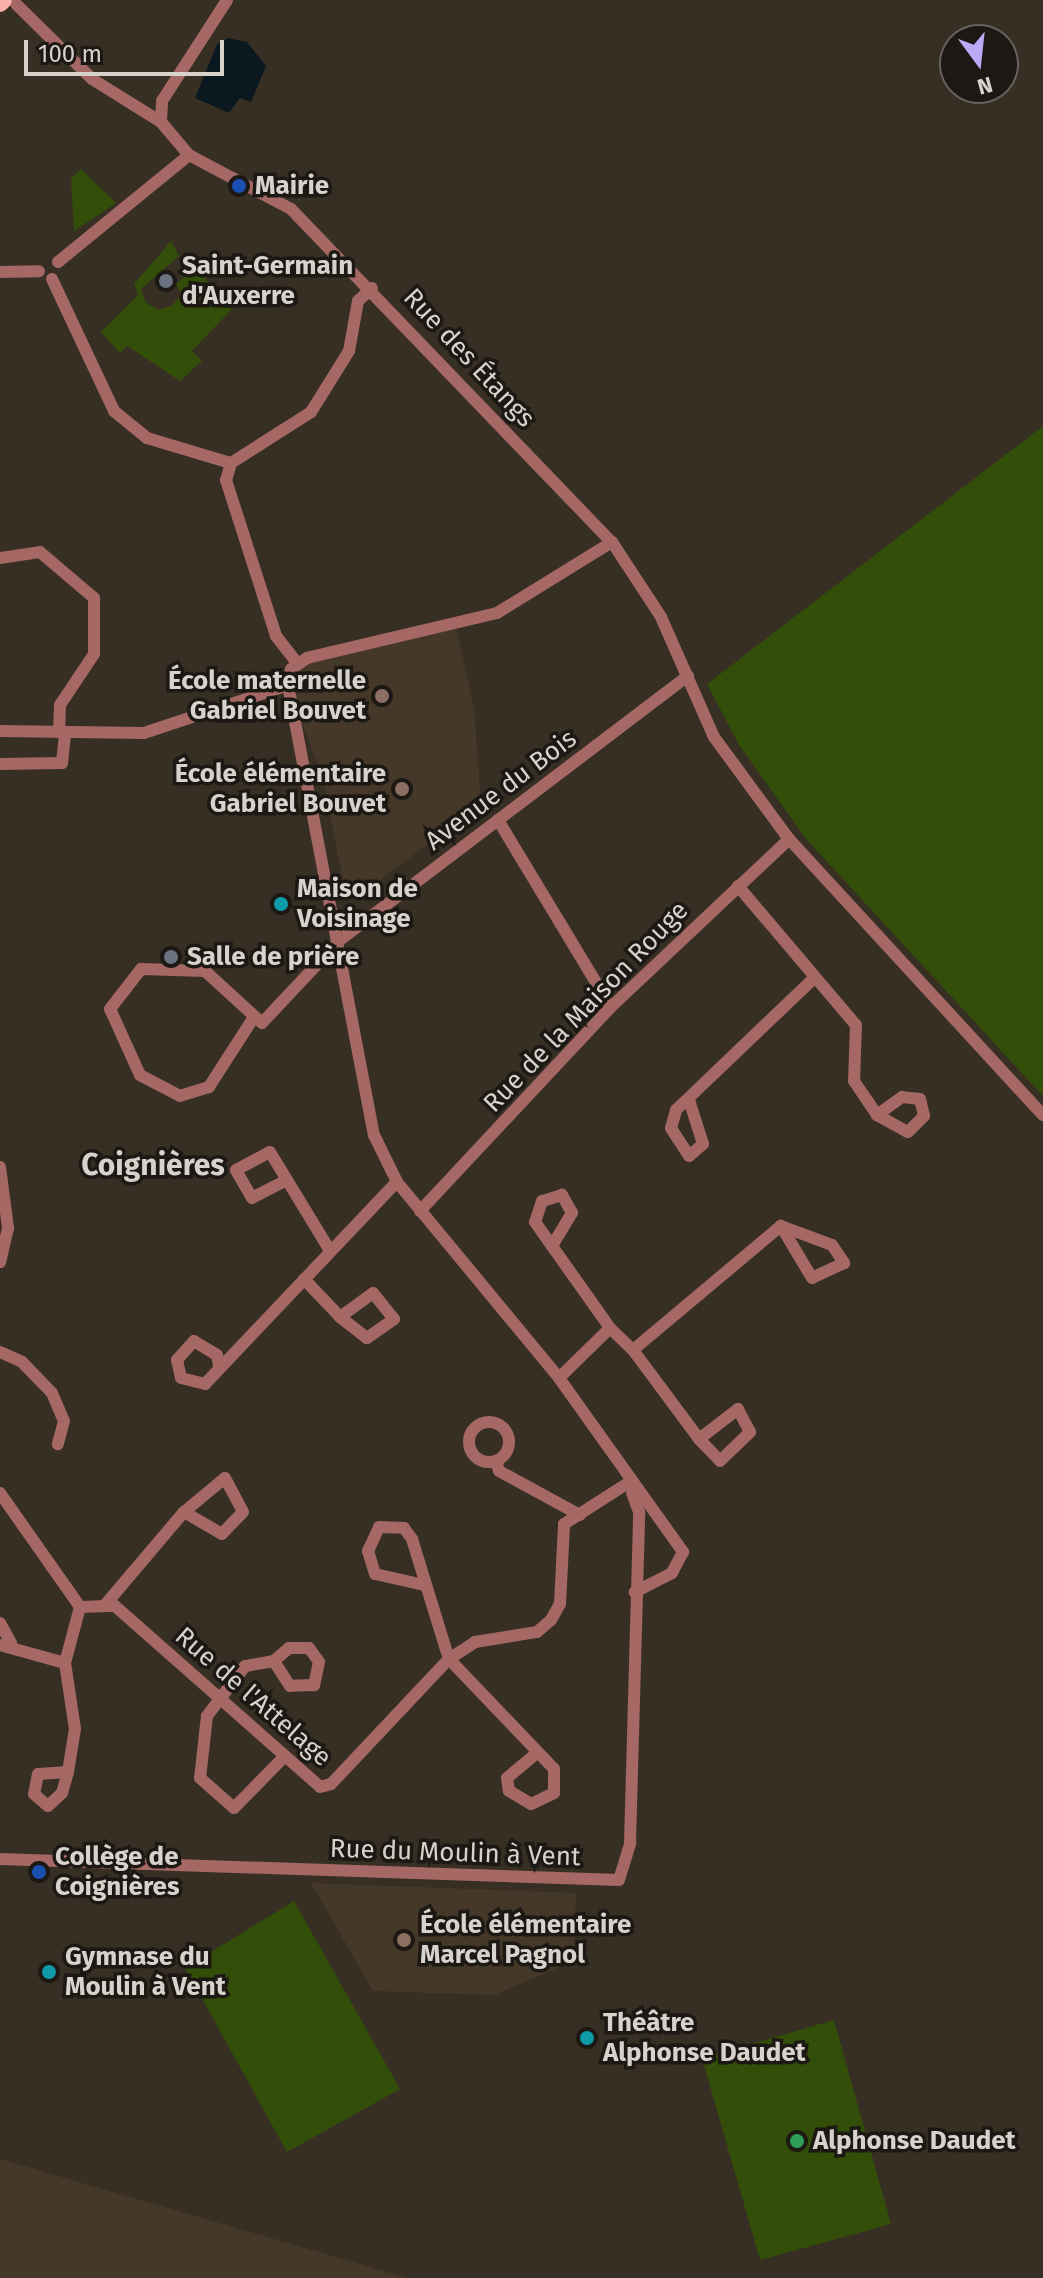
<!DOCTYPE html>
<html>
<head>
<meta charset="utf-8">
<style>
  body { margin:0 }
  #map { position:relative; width:1043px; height:2278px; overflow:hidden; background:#372f24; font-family:"Fira Sans",sans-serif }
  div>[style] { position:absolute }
  .built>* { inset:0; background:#453828 }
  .green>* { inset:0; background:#334e09 }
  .water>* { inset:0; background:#0b181f }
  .street>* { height:12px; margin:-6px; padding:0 6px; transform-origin:6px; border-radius:6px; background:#a56864 }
  .street>.ring { margin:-6px; padding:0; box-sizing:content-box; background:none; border:12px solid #a56864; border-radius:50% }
  .primary>* { height:18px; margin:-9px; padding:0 9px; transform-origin:9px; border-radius:9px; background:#fbb0a9 }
  .dots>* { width:22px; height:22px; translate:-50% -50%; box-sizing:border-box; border:4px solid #1c1813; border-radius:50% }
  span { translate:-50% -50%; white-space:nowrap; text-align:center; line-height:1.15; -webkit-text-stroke:7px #1c1813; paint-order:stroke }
  .poi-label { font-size:26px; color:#d7d2cb; font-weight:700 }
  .left { translate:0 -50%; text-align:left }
  .right { translate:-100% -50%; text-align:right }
  .street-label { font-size:26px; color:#d7d2cb }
  .quarter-label { font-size:30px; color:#d7d2cb; font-weight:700 }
  .north { position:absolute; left:939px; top:24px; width:80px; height:80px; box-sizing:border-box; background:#1c1813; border:2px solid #67625d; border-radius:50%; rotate:165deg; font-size:22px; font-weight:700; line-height:32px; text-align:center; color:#d7d2cb }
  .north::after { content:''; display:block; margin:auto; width:28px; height:36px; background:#bda9f5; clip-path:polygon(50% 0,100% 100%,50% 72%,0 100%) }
  .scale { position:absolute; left:24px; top:40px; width:200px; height:36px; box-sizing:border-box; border:4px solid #d7d2cb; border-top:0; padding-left:10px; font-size:24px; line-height:28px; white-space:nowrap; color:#d7d2cb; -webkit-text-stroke:6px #1c1813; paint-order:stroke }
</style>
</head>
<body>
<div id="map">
  <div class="built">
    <div style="clip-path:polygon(455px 623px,474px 708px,481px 804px,367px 890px,343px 880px,322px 775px,288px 685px,297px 663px)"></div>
    <div style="clip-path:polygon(311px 1883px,576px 1893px,574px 1961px,494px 1995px,373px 1991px)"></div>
    <div style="clip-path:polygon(0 2159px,408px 2278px,0 2278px)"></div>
  </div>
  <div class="green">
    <div style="clip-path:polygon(81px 169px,116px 203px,74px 231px,71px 179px)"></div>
    <div style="clip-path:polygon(171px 241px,179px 256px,141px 289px,146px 303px,159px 310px,171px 306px,182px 295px,176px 284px,195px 267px,232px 309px,192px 351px,202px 361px,180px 381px,127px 346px,120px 353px,101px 332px,138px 295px,134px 284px)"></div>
    <div style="clip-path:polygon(1043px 426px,1043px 1096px,806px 839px,739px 745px,707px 684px)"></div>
    <div style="clip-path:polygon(294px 1901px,400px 2089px,287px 2152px,185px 1968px)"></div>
    <div style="clip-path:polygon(834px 2020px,891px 2224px,760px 2260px,702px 2058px)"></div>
  </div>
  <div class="water">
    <div style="clip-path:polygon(228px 38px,247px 42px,266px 66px,251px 102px,240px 98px,229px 113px,195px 98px,217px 44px)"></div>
  </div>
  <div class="street">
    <div style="left:16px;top:4px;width:107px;rotate:44.6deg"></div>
    <div style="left:92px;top:79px;width:81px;rotate:31.9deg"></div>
    <div style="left:161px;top:122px;width:43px;rotate:49.7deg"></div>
    <div style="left:189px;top:155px;width:115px;rotate:27.9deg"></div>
    <div style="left:291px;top:209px;width:463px;rotate:46.1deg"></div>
    <div style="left:612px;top:542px;width:90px;rotate:56.8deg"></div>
    <div style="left:661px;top:617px;width:131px;rotate:66.2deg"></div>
    <div style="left:714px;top:737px;width:127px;rotate:53.7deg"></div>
    <div style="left:789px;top:839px;width:375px;rotate:47.4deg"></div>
    <div style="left:161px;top:122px;width:21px;rotate:-87deg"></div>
    <div style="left:162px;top:101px;width:120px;rotate:-57.2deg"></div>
    <div style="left:58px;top:262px;width:169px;rotate:-39.2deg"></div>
    <div style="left:0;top:272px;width:39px;rotate:-1deg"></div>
    <div style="left:52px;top:279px;width:146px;rotate:64.8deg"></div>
    <div style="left:114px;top:411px;width:43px;rotate:39.3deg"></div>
    <div style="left:147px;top:438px;width:88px;rotate:16.6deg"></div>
    <div style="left:231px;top:463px;width:95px;rotate:-32.5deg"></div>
    <div style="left:311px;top:412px;width:72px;rotate:-58.1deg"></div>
    <div style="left:349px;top:351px;width:51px;rotate:-79.8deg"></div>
    <div style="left:358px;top:301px;width:19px;rotate:-43deg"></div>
    <div style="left:231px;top:463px;width:18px;rotate:106deg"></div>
    <div style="left:226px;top:480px;width:164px;rotate:72.2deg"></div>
    <div style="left:276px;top:636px;width:34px;rotate:52deg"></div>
    <div style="left:612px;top:542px;width:135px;rotate:148.3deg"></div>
    <div style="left:497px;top:613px;width:195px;rotate:166.7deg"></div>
    <div style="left:307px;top:658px;width:19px;rotate:145deg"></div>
    <div style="left:291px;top:669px;width:16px;rotate:101deg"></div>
    <div style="left:288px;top:685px;width:458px;rotate:79.2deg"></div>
    <div style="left:374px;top:1135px;width:52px;rotate:63.9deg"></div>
    <div style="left:397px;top:1182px;width:254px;rotate:50.4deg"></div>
    <div style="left:559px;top:1378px;width:214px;rotate:54.5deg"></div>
    <div style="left:683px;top:1552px;width:24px;rotate:118deg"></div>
    <div style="left:672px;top:1573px;width:42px;rotate:152.8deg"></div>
    <div style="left:0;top:558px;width:40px;rotate:-8.5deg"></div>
    <div style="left:40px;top:552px;width:71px;rotate:40.4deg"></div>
    <div style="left:94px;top:598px;width:56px;rotate:90deg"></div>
    <div style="left:94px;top:654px;width:61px;rotate:123.7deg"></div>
    <div style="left:60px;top:705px;width:27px;rotate:92deg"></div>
    <div style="left:0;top:731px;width:144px;rotate:0.8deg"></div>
    <div style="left:144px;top:733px;width:152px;rotate:-18.4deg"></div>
    <div style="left:0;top:764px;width:62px;rotate:-0.9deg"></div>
    <div style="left:62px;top:763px;width:31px;rotate:-84deg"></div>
    <div style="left:498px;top:820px;width:218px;rotate:58.9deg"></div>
    <div style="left:738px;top:886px;width:182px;rotate:49.7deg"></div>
    <div style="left:856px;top:1025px;width:56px;rotate:92deg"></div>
    <div style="left:854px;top:1081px;width:41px;rotate:55.9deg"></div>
    <div style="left:877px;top:1115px;width:35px;rotate:29deg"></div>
    <div style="left:908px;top:1132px;width:23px;rotate:-45deg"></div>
    <div style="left:924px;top:1116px;width:17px;rotate:-103deg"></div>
    <div style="left:920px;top:1099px;width:18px;rotate:-174deg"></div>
    <div style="left:902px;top:1097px;width:31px;rotate:144deg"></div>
    <div style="left:252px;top:1020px;width:80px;rotate:122.7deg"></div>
    <div style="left:209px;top:1087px;width:30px;rotate:163deg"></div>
    <div style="left:180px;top:1096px;width:45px;rotate:-152.3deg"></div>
    <div style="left:140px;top:1075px;width:72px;rotate:-114.4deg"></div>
    <div style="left:110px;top:1009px;width:51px;rotate:-52.2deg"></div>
    <div style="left:141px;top:969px;width:64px;rotate:1.8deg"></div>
    <div style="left:205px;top:971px;width:77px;rotate:42.4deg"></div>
    <div style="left:262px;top:1023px;width:114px;rotate:-46.8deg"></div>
    <div style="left:340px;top:940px;width:437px;rotate:-37.2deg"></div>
    <div style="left:689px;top:1100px;width:46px;rotate:72.3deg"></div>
    <div style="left:703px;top:1144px;width:18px;rotate:139deg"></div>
    <div style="left:689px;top:1156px;width:33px;rotate:-123deg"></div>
    <div style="left:671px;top:1128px;width:19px;rotate:-74deg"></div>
    <div style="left:676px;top:1110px;width:191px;rotate:-43.7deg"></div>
    <div style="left:0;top:1167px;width:62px;rotate:82.5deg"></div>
    <div style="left:8px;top:1228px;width:35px;rotate:103deg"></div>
    <div style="left:285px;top:1181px;width:37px;rotate:153deg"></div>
    <div style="left:252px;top:1198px;width:32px;rotate:-120deg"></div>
    <div style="left:236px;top:1170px;width:38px;rotate:-28deg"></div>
    <div style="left:270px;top:1152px;width:114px;rotate:58.7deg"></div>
    <div style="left:420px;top:1211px;width:279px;rotate:-46.9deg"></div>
    <div style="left:611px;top:1007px;width:245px;rotate:-43.3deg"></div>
    <div style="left:552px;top:1246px;width:39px;rotate:-59deg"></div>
    <div style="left:572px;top:1213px;width:21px;rotate:-119deg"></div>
    <div style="left:562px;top:1195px;width:21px;rotate:163deg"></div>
    <div style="left:542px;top:1201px;width:22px;rotate:108deg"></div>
    <div style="left:535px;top:1222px;width:130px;rotate:54.7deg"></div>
    <div style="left:610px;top:1328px;width:71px;rotate:135.6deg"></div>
    <div style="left:304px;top:1279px;width:52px;rotate:46.5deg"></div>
    <div style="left:340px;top:1317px;width:34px;rotate:38deg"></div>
    <div style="left:367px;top:1338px;width:33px;rotate:-35deg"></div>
    <div style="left:394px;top:1319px;width:33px;rotate:-129deg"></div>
    <div style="left:373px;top:1293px;width:41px;rotate:144deg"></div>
    <div style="left:610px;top:1328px;width:32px;rotate:44deg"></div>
    <div style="left:633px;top:1350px;width:111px;rotate:53.4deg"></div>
    <div style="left:699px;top:1439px;width:30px;rotate:46deg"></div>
    <div style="left:720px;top:1461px;width:42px;rotate:-44deg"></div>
    <div style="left:750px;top:1432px;width:26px;rotate:-118deg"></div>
    <div style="left:738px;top:1409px;width:49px;rotate:142.4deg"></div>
    <div style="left:633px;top:1350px;width:193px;rotate:-40deg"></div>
    <div style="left:781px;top:1226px;width:54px;rotate:20.4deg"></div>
    <div style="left:832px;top:1245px;width:22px;rotate:56deg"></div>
    <div style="left:844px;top:1263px;width:35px;rotate:155deg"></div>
    <div style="left:812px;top:1278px;width:61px;rotate:-120.8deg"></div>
    <div style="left:0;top:1352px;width:24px;rotate:24deg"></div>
    <div style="left:22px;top:1362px;width:43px;rotate:45.9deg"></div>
    <div style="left:52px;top:1393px;width:30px;rotate:67deg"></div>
    <div style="left:64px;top:1421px;width:24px;rotate:105deg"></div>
    <div style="left:219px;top:1366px;width:11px;rotate:-100deg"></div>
    <div style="left:217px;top:1355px;width:27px;rotate:-149deg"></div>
    <div style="left:194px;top:1341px;width:25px;rotate:132deg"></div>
    <div style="left:177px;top:1360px;width:18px;rotate:77deg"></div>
    <div style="left:181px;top:1378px;width:25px;rotate:14deg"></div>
    <div style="left:205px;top:1384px;width:279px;rotate:-46.5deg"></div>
    <div class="ring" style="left:469px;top:1422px;width:28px;height:28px"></div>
    <div style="left:496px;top:1461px;width:10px;rotate:73deg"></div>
    <div style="left:499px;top:1471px;width:92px;rotate:28.5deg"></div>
    <div style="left:0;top:1493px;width:139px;rotate:54.9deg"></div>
    <div style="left:80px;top:1607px;width:35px;rotate:-2deg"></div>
    <div style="left:115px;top:1606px;width:273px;rotate:41.4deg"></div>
    <div style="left:320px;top:1787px;width:11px;rotate:-15deg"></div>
    <div style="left:331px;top:1784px;width:172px;rotate:-46.7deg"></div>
    <div style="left:449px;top:1659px;width:31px;rotate:-33deg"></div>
    <div style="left:475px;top:1642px;width:63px;rotate:-9.2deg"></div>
    <div style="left:537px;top:1632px;width:18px;rotate:-41deg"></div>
    <div style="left:551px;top:1620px;width:18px;rotate:-61deg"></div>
    <div style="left:560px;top:1604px;width:80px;rotate:-87.1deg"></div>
    <div style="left:564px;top:1524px;width:76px;rotate:-32.6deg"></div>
    <div style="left:424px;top:1585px;width:50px;rotate:-167.3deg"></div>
    <div style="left:375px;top:1574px;width:24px;rotate:-107deg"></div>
    <div style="left:368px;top:1551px;width:26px;rotate:-65deg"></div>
    <div style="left:379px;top:1527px;width:25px;rotate:2deg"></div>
    <div style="left:404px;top:1528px;width:14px;rotate:54deg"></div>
    <div style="left:412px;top:1539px;width:126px;rotate:72.9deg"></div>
    <div style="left:449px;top:1659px;width:152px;rotate:46.3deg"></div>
    <div style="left:554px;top:1769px;width:24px;rotate:90deg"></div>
    <div style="left:554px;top:1793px;width:25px;rotate:154deg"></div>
    <div style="left:531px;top:1804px;width:26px;rotate:-149deg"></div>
    <div style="left:509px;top:1791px;width:13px;rotate:-99deg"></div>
    <div style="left:507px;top:1778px;width:38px;rotate:-40deg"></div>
    <div style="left:105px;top:1605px;width:122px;rotate:-49.7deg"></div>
    <div style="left:184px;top:1512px;width:53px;rotate:-39.7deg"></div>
    <div style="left:225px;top:1478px;width:38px;rotate:62deg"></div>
    <div style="left:243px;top:1512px;width:30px;rotate:134deg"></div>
    <div style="left:222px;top:1534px;width:44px;rotate:-149.9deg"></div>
    <div style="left:0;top:1623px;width:23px;rotate:61deg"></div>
    <div style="left:0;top:1645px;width:67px;rotate:15.5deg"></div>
    <div style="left:274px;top:1661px;width:20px;rotate:-41deg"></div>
    <div style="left:289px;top:1648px;width:20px"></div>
    <div style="left:309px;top:1648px;width:17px;rotate:54deg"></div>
    <div style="left:319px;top:1662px;width:24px;rotate:102deg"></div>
    <div style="left:314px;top:1685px;width:24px;rotate:178deg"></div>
    <div style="left:290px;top:1686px;width:30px;rotate:-123deg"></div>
    <div style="left:274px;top:1661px;width:29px;rotate:170deg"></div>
    <div style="left:245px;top:1666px;width:63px;rotate:127.2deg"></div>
    <div style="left:207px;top:1716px;width:62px;rotate:96.4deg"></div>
    <div style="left:200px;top:1778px;width:45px;rotate:41.4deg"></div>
    <div style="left:234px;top:1808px;width:69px;rotate:-45.6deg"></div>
    <div style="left:68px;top:1772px;width:30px;rotate:176deg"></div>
    <div style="left:38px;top:1774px;width:20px;rotate:101deg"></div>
    <div style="left:34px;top:1794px;width:18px;rotate:41deg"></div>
    <div style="left:48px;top:1806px;width:19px;rotate:-43deg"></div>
    <div style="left:62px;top:1793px;width:22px;rotate:-74deg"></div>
    <div style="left:68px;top:1772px;width:44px;rotate:-80.8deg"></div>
    <div style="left:75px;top:1729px;width:67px;rotate:-98.6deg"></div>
    <div style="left:65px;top:1663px;width:58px;rotate:-75deg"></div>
    <div style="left:0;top:1859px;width:619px;rotate:1.94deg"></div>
    <div style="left:619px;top:1880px;width:39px;rotate:-73deg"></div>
    <div style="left:630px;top:1843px;width:331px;rotate:-88.4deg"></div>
    <div style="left:639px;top:1512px;width:20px;rotate:-110deg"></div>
  </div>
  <div class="primary">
    <div style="left:0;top:3px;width:4px;rotate:-45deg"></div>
  </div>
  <div class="dots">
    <div style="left:239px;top:186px;background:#1a4fb4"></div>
    <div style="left:166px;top:281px;background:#6b7280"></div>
    <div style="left:382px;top:696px;background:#8d6e63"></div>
    <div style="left:402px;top:789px;background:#8d6e63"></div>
    <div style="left:281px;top:904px;background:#0f9aa8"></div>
    <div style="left:171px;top:957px;background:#6b7280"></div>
    <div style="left:39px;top:1872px;background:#1a4fb4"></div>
    <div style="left:404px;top:1940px;background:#8d6e63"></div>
    <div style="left:49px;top:1972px;background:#0f9aa8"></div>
    <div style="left:587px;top:2038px;background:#0f9aa8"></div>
    <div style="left:797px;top:2141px;background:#2e9e5b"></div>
  </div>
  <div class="poi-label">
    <span class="left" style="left:255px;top:186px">Mairie</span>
    <span class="left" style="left:182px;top:281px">Saint-Germain<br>d'Auxerre</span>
    <span class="right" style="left:366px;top:696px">École maternelle<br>Gabriel Bouvet</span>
    <span class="right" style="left:386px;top:789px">École élémentaire<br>Gabriel Bouvet</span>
    <span class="left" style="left:297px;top:904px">Maison de<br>Voisinage</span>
    <span class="left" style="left:187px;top:957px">Salle de prière</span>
    <span class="left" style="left:55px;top:1872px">Collège de<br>Coignières</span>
    <span class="left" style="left:420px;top:1940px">École élémentaire<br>Marcel Pagnol</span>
    <span class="left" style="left:65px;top:1972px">Gymnase du<br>Moulin à Vent</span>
    <span class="left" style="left:603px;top:2038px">Théâtre<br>Alphonse Daudet</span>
    <span class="left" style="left:813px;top:2141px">Alphonse Daudet</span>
  </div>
  <div class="street-label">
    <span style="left:469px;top:358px;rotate:47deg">Rue des Étangs</span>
    <span style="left:501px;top:790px;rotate:-37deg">Avenue du Bois</span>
    <span style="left:586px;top:1007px;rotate:-46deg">Rue de la Maison Rouge</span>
    <span style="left:253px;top:1697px;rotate:41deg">Rue de l'Attelage</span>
    <span style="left:455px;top:1853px;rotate:2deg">Rue du Moulin à Vent</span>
  </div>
  <div class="quarter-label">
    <span style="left:153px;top:1165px">Coignières</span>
  </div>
  <div class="north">N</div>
  <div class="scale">100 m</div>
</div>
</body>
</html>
